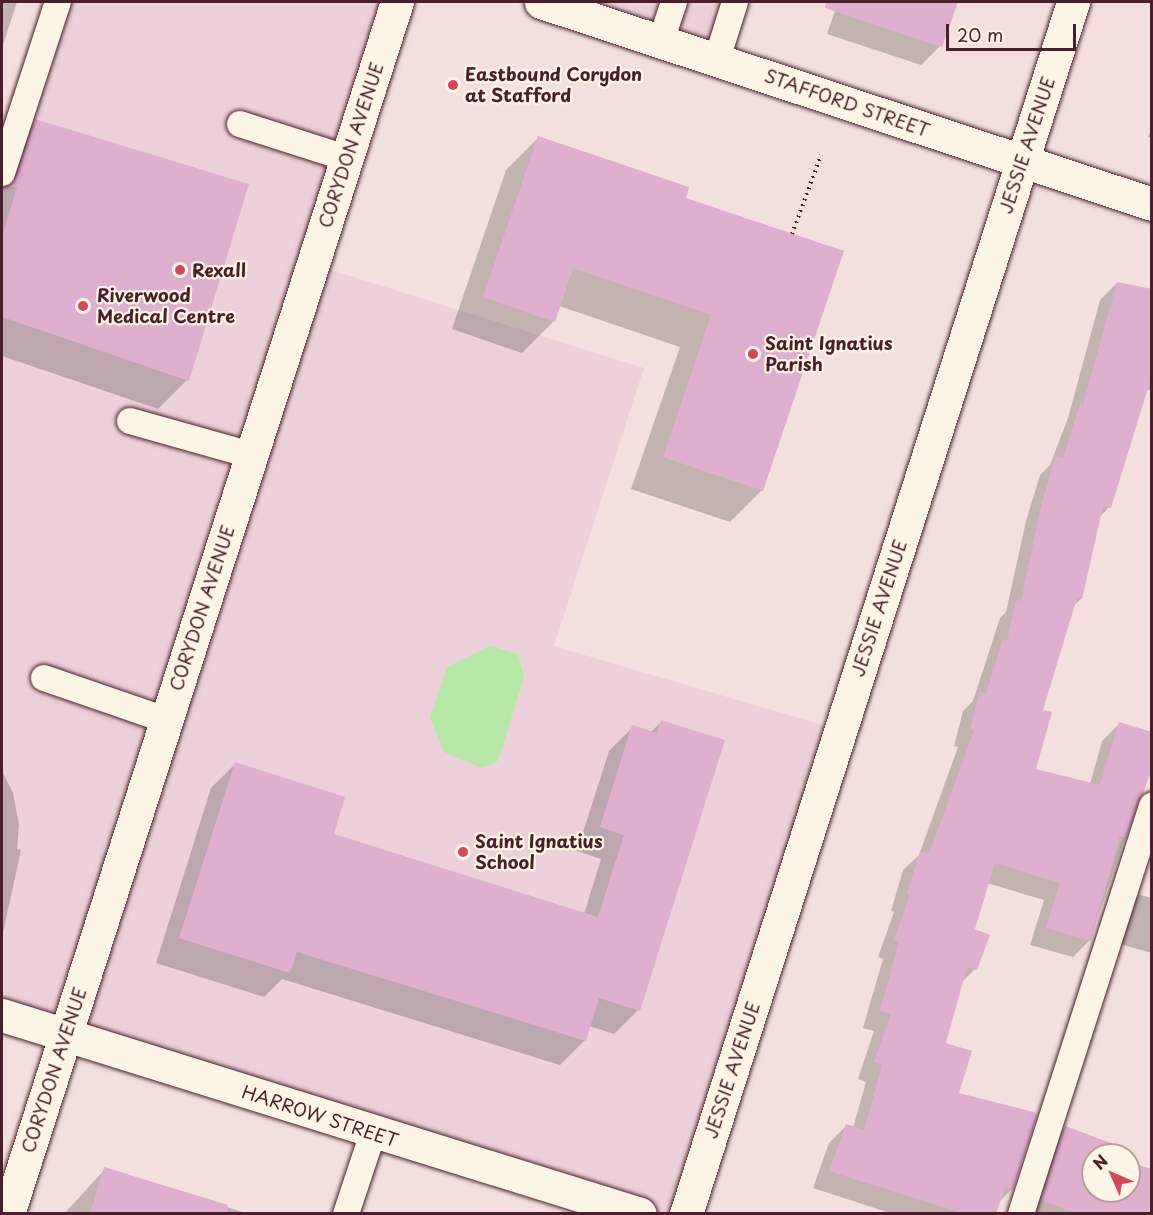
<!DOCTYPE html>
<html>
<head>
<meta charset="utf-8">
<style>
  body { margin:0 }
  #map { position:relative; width:1153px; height:1215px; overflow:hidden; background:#f3e0de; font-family:"Playpen Sans",sans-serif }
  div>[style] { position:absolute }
  .built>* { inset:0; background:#edd1da }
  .green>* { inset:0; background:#b7e8a7 }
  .shadow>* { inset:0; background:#0003 }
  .building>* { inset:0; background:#dfafcf }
  .path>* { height:4px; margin-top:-2px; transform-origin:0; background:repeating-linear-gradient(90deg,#4a1f2b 0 1.5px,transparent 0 6px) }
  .roads { filter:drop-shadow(0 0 2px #4a1f2b) drop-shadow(0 0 2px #4a1f2b) }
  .lane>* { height:26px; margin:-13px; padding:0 13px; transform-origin:13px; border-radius:13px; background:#fcf5e5 }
  .street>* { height:33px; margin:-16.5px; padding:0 16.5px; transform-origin:16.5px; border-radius:16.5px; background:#fcf5e5 }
  .secondary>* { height:33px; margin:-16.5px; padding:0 16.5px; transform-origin:16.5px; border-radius:16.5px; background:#fcf5e5 }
  .dots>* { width:16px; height:16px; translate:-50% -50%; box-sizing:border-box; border:3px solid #fcf5e5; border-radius:50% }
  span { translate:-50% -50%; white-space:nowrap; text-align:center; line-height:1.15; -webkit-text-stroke:4.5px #fcf5e5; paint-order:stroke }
  .poi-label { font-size:18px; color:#4a1f2b; font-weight:700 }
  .left { translate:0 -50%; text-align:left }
  .street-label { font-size:18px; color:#4a1f2b }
  .frame { position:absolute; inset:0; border:3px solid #4a1f2b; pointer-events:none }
  .north { position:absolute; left:1081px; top:1143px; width:60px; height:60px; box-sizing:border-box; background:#fcf5e5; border:2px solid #b59f9b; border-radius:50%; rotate:315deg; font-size:16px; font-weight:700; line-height:24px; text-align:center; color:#4a1f2b }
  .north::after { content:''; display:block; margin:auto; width:21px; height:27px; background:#d1495b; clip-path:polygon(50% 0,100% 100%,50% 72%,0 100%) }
  .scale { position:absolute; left:946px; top:24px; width:130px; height:27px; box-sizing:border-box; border:3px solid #4a1f2b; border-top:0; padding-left:8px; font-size:18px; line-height:21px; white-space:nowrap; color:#4a1f2b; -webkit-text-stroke:4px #fcf5e5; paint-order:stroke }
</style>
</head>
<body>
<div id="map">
  <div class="built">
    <div style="clip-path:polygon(58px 2px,397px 2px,312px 264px,644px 368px,554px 646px,840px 730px,685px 1213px,640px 1213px,2px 1015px,2px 173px)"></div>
    <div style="clip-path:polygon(541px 2px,735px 2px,717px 59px)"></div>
  </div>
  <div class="green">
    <div style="clip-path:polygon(490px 646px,518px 654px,524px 677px,498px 761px,482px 768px,444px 752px,430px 718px,447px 667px)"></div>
  </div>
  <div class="shadow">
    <div style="clip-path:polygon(2px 2px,17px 2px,2px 48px)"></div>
    <div style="clip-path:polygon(838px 2px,956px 2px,940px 46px,921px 65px,827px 34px)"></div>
    <div style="clip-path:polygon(36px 121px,187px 380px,158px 409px,2px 356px,2px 165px,7px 150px)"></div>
    <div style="clip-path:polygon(1152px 127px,1152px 138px,1148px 137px)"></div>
    <div style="clip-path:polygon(538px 138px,684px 199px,762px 490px,730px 522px,631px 489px,680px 347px,559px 306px,554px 321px,522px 353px,452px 329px,506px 170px)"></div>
    <div style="clip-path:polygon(1117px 283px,1152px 291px,1152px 391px,1146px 389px,1109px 507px,1099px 518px,1081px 599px,1073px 606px,1041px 711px,1034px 771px,1090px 784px,1102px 741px,1119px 724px,1152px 760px,1090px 940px,1073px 957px,1030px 945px,1044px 900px,987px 883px,974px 930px,975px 969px,960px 984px,944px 1044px,957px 1094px,1012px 1189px,999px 1202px,995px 1214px,893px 1214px,813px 1188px,829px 1143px,846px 1126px,853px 1128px,866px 1082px,858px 1079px,874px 1031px,863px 1028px,883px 959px,878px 957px,894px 912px,891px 911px,903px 870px,919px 855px,958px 747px,954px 746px,963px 711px,973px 701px,1000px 618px,1006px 612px,1026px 521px,1040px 475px,1050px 465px,1068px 418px,1100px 300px)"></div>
    <div style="clip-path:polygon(661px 722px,638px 1010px,614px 1034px,589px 1026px,584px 1041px,560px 1065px,282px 979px,264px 997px,156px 963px,211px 788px,235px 764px,332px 835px,584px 914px,601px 859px,577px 851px,609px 751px,633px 727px,650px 733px)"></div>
    <div style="clip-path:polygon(2px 771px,13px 793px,19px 825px,17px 849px,21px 850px,2px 937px)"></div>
    <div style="clip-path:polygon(1140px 895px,1152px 898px,1152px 953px,1112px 942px,1122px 913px)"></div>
    <div style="clip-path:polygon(1065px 1128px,1126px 1155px,1093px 1155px,1093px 1191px,1129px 1191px,1129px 1163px,1152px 1214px,1025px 1214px,1046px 1147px)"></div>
    <div style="clip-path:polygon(105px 1169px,249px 1214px,64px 1214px)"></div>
  </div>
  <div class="building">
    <div style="clip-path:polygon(826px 2px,958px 2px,942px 47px,825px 8px)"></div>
    <div style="clip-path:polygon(35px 119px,249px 184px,189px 381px,2px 317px,2px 237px,17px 187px,8px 186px,16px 178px)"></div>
    <div style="clip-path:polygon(538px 136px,689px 187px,686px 198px,844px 251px,763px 491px,663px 457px,711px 315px,573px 268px,555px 322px,483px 297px)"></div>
    <div style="clip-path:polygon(1117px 282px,1152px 289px,1152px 375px,1111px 508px,1103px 506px,1082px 599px,1077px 598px,1043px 710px,1052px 712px,1036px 769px,1100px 785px,1119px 722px,1152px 732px,1152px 769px,1126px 838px,1120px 836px,1091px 941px,1046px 928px,1060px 883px,995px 863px,975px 929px,990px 935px,977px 970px,967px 967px,946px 1043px,972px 1051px,959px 1093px,1034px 1112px,1037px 1116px,1013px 1190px,1005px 1187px,996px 1214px,965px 1214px,829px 1171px,846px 1124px,864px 1130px,882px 1065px,874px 1062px,891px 1014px,880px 1011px,899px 942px,894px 940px,910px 895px,907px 894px,920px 851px,929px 854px,974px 730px,970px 729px,980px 692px,986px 694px,1003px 639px,1007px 641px,1016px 600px,1021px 601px,1042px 502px,1056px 456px,1063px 458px,1080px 404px,1083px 405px)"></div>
    <div style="clip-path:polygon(661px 720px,725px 740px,640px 1011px,599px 998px,586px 1041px,297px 952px,290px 973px,179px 938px,235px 762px,345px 797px,334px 834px,598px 917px,624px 835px,600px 827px,632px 725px,657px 733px)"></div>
    <div style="clip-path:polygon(1065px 1126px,1130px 1150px,1128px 1155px,1093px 1155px,1093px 1191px,1129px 1191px,1129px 1162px,1152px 1169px,1152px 1214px,1077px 1214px,1041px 1200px)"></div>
    <div style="clip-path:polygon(104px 1167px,228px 1205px,227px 1214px,90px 1214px)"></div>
  </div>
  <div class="path">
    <div style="left:792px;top:234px;width:84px;rotate:-69.8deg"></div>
  </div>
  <div class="roads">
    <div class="lane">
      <div style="left:661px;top:41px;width:41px;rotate:-71.6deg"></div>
      <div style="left:717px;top:59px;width:60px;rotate:-72.5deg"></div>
      <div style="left:240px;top:124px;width:111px;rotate:17.8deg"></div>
      <div style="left:2px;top:173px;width:180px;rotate:-71.9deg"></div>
      <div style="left:130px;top:421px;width:126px;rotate:15.7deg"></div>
      <div style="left:44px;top:678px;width:129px;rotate:19deg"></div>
      <div style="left:346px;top:1214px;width:85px;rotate:-71.6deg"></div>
      <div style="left:1021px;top:1214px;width:429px;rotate:-72.2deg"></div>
    </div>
    <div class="street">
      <div style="left:686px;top:1214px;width:1272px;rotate:-72.29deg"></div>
    </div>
    <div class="secondary">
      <div style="left:541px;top:2px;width:644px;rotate:18.29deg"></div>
      <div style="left:2px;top:1015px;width:668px;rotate:17.32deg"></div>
      <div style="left:8px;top:1214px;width:1273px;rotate:-72.21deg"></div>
    </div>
  </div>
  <div class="dots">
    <div style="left:453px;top:85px;background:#d1495b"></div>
    <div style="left:180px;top:270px;background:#d1495b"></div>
    <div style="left:83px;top:306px;background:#d1495b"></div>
    <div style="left:753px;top:354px;background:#d1495b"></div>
    <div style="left:463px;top:852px;background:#d1495b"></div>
  </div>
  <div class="poi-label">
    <span class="left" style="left:465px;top:85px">Eastbound Corydon<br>at Stafford</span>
    <span class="left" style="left:192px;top:270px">Rexall</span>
    <span class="left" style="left:97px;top:306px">Riverwood<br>Medical Centre</span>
    <span class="left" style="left:765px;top:354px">Saint Ignatius<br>Parish</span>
    <span class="left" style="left:475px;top:852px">Saint Ignatius<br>School</span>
  </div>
  <div class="street-label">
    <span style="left:847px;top:103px;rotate:19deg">STAFFORD STREET</span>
    <span style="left:351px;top:145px;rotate:-72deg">CORYDON AVENUE</span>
    <span style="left:1027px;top:145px;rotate:-72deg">JESSIE AVENUE</span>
    <span style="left:202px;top:608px;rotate:-72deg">CORYDON AVENUE</span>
    <span style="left:879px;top:608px;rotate:-72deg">JESSIE AVENUE</span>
    <span style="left:54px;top:1070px;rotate:-72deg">CORYDON AVENUE</span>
    <span style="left:732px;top:1070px;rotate:-72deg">JESSIE AVENUE</span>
    <span style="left:320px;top:1116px;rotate:18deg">HARROW STREET</span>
  </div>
  <div class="frame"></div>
  <div class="north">N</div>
  <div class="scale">20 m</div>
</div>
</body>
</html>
